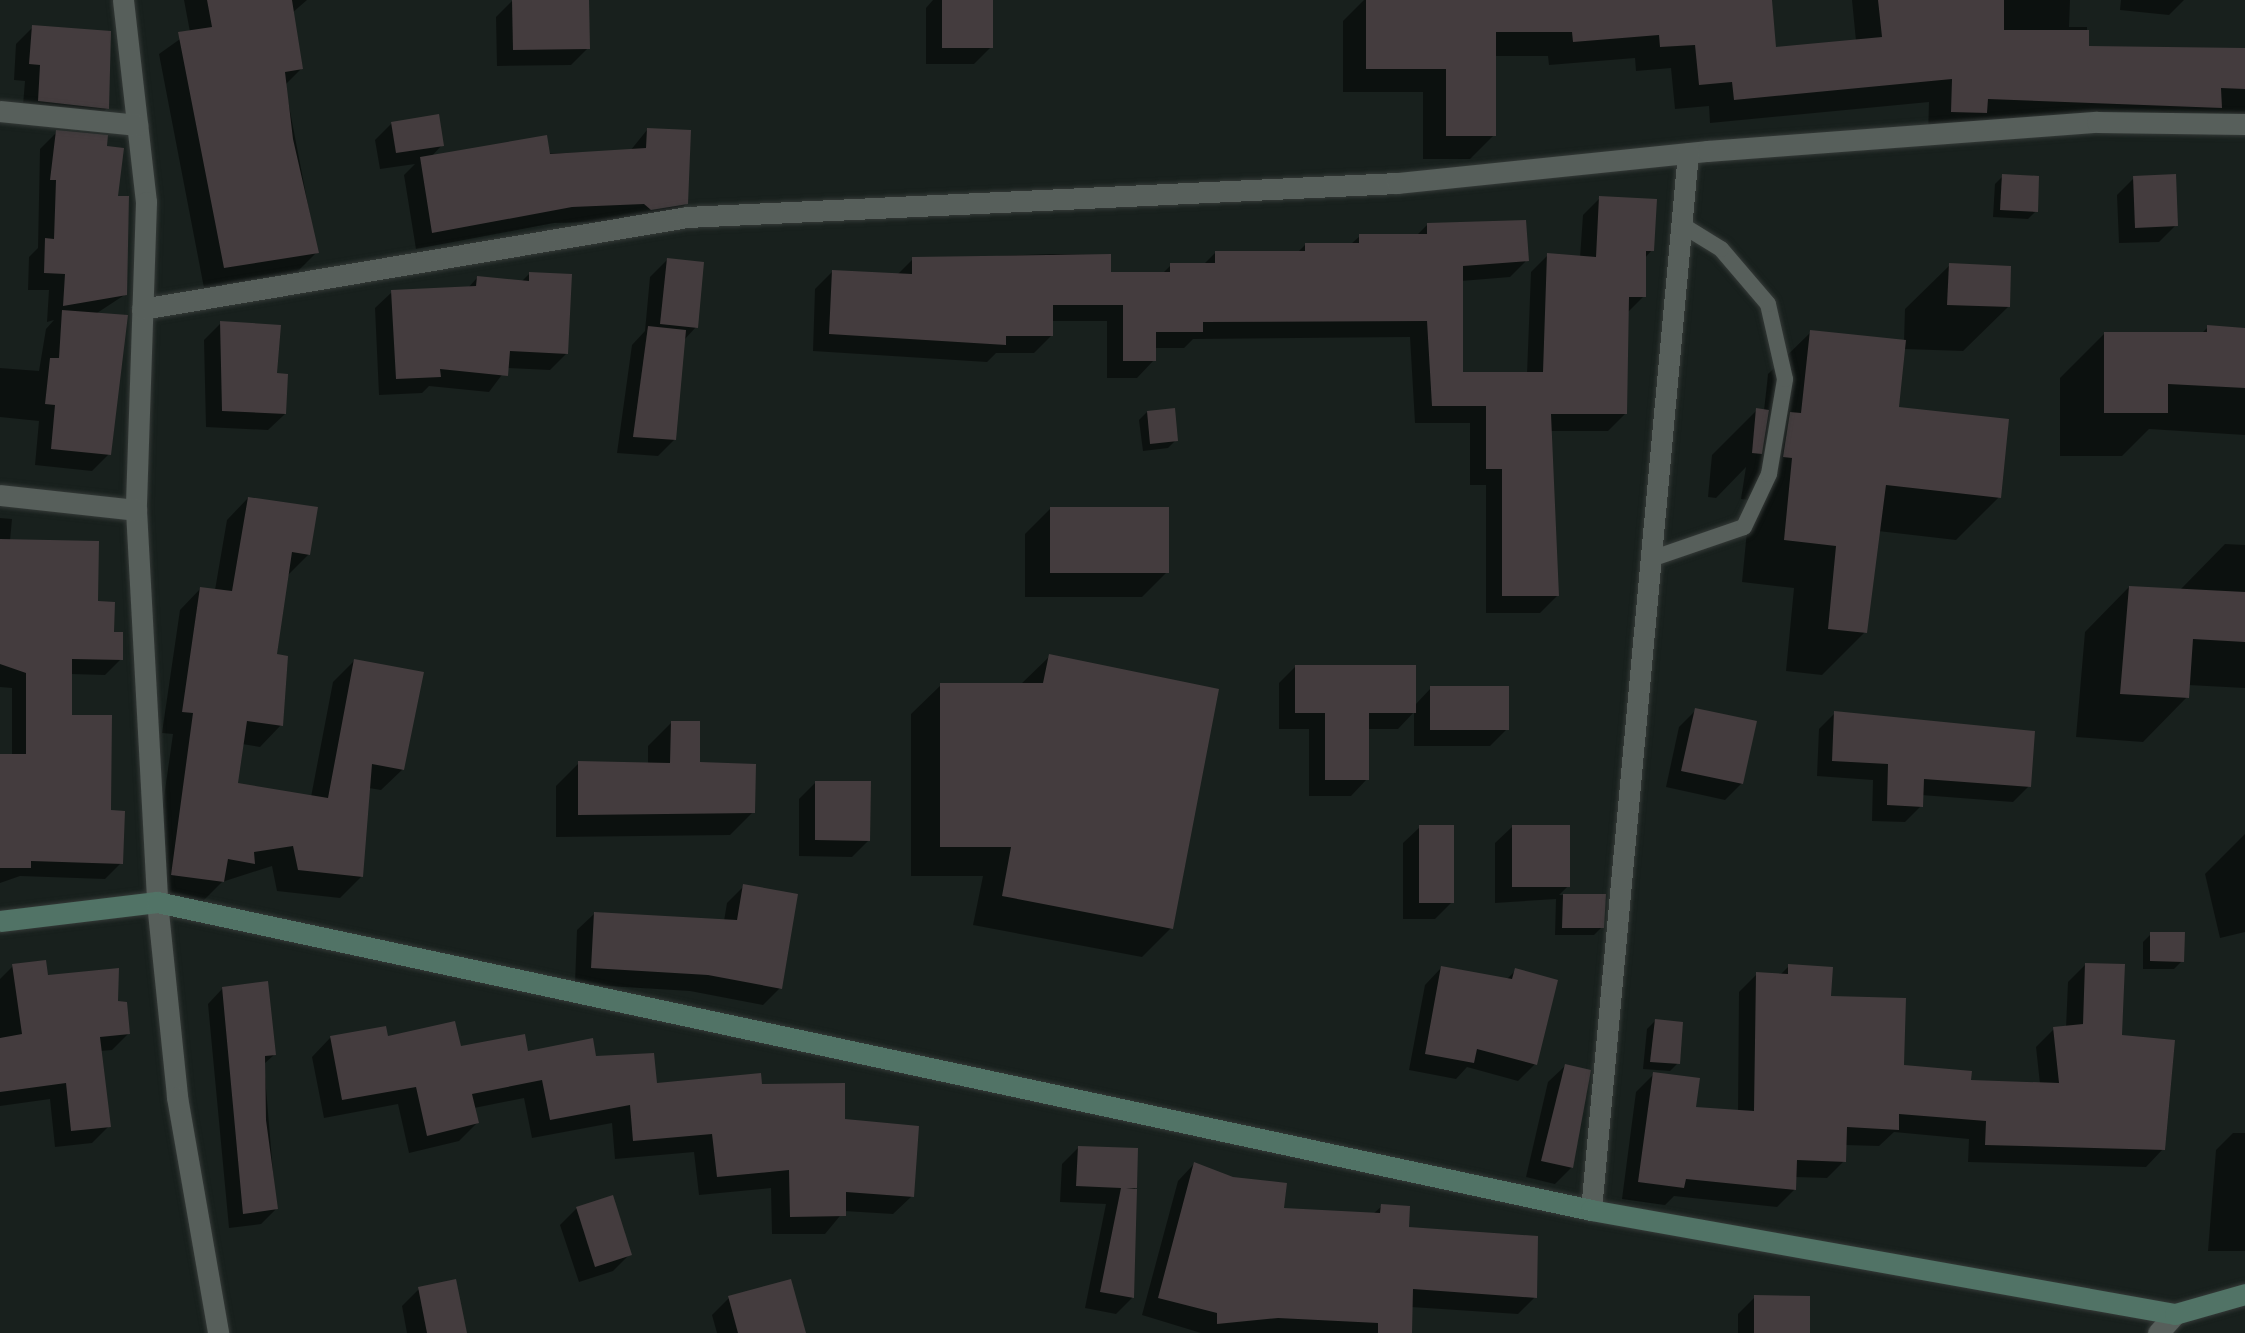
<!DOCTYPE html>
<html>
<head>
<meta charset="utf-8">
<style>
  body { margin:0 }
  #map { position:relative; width:2245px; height:1333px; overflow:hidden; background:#18201d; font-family:Mulish,sans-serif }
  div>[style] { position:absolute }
  .shadow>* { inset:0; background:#0007 }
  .building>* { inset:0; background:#443c3e }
  .roads { filter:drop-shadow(0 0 2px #353a38) drop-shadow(0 0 2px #353a38) }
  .service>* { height:16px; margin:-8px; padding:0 8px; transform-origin:8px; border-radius:8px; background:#575f5b }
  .minor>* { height:21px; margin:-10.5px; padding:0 10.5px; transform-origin:10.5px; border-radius:10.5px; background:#575f5b }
  .secondary>* { height:21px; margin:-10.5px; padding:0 10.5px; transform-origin:10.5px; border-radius:10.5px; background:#517366 }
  span { translate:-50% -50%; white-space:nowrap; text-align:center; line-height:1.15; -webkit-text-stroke:5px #101613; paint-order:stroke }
</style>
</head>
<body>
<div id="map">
  <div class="shadow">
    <div style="clip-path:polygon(184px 0,307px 0,292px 13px,301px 69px,285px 85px,317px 252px,297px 272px,204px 288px,159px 54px,190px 32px)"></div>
    <div style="clip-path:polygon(587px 0,588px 48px,571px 65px,497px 66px,496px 17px,512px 1px)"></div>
    <div style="clip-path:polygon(933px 0,991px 0,991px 47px,974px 64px,926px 64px,926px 8px)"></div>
    <div style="clip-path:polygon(1364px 0,1770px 0,1774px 49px,1856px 41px,1852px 0,2070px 0,2069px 27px,2087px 27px,2087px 48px,2245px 50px,2245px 131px,1928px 136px,1929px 102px,1710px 123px,1709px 106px,1675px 109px,1671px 68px,1636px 71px,1635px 58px,1549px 65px,1548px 56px,1494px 56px,1494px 135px,1470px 159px,1423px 159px,1423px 92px,1343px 92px,1343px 21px)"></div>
    <div style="clip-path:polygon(2121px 0,2184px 0,2169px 15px,2120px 10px)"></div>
    <div style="clip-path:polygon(33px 27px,107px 108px,91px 125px,22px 117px,25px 81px,14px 80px,16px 44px)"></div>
    <div style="clip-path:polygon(392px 123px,442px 145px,431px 157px,630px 151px,647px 130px,687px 203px,670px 220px,554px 223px,416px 249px,404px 175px,415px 164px,380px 169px,375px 140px)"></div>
    <div style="clip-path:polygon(57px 132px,105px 148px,116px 198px,126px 294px,97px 313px,109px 454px,92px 471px,35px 465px,39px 421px,0 417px,0 368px,39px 371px,46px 329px,54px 320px,47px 322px,49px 290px,28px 290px,29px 257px,38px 248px,40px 149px)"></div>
    <div style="clip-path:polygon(2003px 176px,2036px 211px,2028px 219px,1993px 217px,1995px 184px)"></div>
    <div style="clip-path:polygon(2134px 178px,2176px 225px,2159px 242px,2119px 243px,2117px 195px)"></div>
    <div style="clip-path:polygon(1600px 198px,1652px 250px,1644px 259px,1644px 296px,1627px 313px,1625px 414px,1608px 431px,1550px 431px,1557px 596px,1540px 613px,1486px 613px,1486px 485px,1470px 485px,1470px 423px,1415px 423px,1410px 337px,1193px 339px,1184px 348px,1154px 348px,1154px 360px,1137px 378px,1107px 378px,1107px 321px,1051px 321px,1051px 336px,1034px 353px,996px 353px,987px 362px,813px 351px,815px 289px,832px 272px,897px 275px,913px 259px,1053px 254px,1109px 255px,1109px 274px,1162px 274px,1171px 265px,1203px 265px,1216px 252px,1298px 252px,1306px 244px,1351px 244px,1360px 236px,1416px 236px,1428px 224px,1527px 260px,1510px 277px,1461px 281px,1461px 374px,1527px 374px,1531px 272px,1548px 255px,1580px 258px,1583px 215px)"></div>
    <div style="clip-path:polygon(667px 260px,696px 327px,684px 340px,675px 439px,658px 456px,617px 453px,632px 345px,645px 331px,650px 277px)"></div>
    <div style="clip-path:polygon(1950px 265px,2008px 307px,1963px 351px,1904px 349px,1897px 408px,1999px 497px,1956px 540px,1878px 531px,1865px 632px,1822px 675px,1786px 671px,1794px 588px,1742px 582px,1750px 500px,1741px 499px,1746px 467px,1716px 498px,1708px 497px,1712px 455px,1757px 410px,1764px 411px,1768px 374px,1811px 332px,1904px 341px,1905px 309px)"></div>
    <div style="clip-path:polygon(530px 273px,567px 353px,550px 370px,507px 368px,489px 392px,429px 386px,422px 393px,379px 395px,375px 308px,392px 292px,467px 289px,477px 278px,521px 282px)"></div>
    <div style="clip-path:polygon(221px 323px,285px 414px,268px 430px,206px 427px,204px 340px)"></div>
    <div style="clip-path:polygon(2208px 327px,2245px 329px,2245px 435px,2149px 429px,2122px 456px,2060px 456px,2060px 378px,2104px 334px,2201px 334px)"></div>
    <div style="clip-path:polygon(1147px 412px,1176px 440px,1168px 448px,1143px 451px,1139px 420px)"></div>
    <div style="clip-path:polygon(248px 498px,309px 554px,287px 576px,275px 655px,281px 725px,260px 747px,242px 744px,236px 785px,311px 797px,333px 682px,355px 660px,403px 769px,381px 790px,369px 788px,361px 877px,340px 898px,277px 891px,272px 866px,222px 882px,201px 903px,150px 896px,173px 734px,162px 733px,180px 610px,201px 588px,215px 590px,227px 520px)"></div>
    <div style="clip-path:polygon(1050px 509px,1167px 572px,1142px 597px,1025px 597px,1025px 534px)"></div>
    <div style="clip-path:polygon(0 518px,12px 519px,10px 541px,96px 603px,121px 659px,105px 675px,70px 674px,70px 717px,109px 812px,121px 863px,105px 879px,20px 876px,0 883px,0 756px,12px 756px,12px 688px,0 687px)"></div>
    <div style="clip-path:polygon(2225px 544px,2245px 545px,2245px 688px,2188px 685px,2187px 697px,2143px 742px,2076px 737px,2085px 632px,2129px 587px,2180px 590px)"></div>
    <div style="clip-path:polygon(1050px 656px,1171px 928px,1142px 957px,973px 925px,983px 876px,911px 876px,911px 714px,941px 685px,1020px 685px)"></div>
    <div style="clip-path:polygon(1296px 666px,1415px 705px,1431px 688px,1507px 729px,1490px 746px,1414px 746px,1414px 712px,1398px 729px,1367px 729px,1367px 779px,1351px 796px,1309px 796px,1309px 729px,1279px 729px,1279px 683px)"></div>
    <div style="clip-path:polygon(1696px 710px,1742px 783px,1725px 800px,1666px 787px,1679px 727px)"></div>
    <div style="clip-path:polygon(1835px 713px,2029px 786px,2013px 802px,1921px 795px,1921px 806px,1905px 822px,1872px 821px,1873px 780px,1817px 776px,1819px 729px)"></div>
    <div style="clip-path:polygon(671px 723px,698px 763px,753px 812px,730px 835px,556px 837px,556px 786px,579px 763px,648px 764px,648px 746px)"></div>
    <div style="clip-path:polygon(816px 782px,869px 840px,852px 857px,799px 856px,799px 799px)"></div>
    <div style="clip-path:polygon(1420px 827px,1452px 902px,1435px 919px,1403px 919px,1403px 843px)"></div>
    <div style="clip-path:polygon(1512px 827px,1568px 886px,1559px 895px,1604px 896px,1602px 927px,1594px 935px,1555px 935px,1556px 899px,1495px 903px,1495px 843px)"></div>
    <div style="clip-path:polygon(2245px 834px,2245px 932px,2220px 938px,2205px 874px)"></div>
    <div style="clip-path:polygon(744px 886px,780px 988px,763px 1005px,690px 991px,575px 984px,577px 930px,594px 914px,724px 921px,727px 903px)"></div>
    <div style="clip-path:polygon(2151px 934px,2182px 961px,2174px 969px,2143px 969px,2143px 942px)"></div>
    <div style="clip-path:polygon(2086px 964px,2163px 1149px,2146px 1167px,1968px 1162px,1969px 1139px,1894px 1132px,1879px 1146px,1845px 1145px,1844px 1161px,1827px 1178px,1795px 1177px,1795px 1189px,1777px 1207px,1674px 1196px,1665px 1205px,1622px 1199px,1636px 1092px,1654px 1074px,1694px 1109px,1738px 1112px,1739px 992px,1757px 974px,1780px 975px,1789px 966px,1902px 1066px,1969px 1082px,2040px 1084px,2036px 1047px,2054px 1029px,2066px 1028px,2068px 982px)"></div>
    <div style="clip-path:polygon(13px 966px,117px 1003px,129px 1033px,112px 1050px,100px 1051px,109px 1126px,92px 1143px,55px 1147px,50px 1099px,0 1106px,0 979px)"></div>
    <div style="clip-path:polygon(1441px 968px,1506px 980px,1516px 970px,1535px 1064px,1518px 1081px,1467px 1067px,1456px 1079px,1409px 1070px,1425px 985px)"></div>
    <div style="clip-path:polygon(223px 988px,275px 1054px,264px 1064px,276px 1209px,261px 1224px,229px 1228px,208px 1004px)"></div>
    <div style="clip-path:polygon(1655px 1021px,1678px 1063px,1670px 1071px,1643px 1069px,1647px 1029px)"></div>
    <div style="clip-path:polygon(330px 1038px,595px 1058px,655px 1085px,760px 1086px,843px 1121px,912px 1196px,893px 1214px,844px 1211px,825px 1234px,772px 1234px,771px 1188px,699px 1195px,694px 1152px,615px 1159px,612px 1123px,532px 1138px,524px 1098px,474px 1108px,477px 1123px,459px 1141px,409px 1153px,398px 1104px,324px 1118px,312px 1057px)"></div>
    <div style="clip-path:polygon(1565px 1066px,1572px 1167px,1555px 1184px,1526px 1177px,1548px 1082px)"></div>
    <div style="clip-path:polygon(2233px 1133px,2245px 1133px,2245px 1251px,2208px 1251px,2216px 1150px)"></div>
    <div style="clip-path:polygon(1078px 1148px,1135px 1187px,1132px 1298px,1116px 1314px,1085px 1308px,1106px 1204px,1060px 1202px,1062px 1164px)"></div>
    <div style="clip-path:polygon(1194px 1164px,1282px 1210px,1373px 1214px,1382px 1206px,1407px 1229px,1535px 1297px,1518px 1314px,1411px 1307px,1410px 1333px,1201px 1333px,1142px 1315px,1178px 1181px)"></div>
    <div style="clip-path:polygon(577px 1208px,630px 1254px,613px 1271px,579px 1282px,560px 1225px)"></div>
    <div style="clip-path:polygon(419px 1289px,465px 1333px,407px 1333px,402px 1306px)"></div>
    <div style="clip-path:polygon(1755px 1297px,1809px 1333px,1738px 1333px,1738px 1314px)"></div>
    <div style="clip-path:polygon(729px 1298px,805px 1333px,717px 1333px,712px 1315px)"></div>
  </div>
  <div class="building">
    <div style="clip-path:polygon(207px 0,292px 0,303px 69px,285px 72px,293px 139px,319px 253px,224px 268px,178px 32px,212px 27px)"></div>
    <div style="clip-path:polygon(512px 0,589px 0,590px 49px,513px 50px)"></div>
    <div style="clip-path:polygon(942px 0,993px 0,993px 48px,942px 48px)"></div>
    <div style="clip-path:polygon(1366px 0,1772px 0,1776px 47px,1882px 37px,1878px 0,2004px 0,2004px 30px,2089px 30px,2089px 46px,2245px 48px,2245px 89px,2221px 88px,2222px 108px,1988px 99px,1987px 113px,1951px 112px,1952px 79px,1734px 100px,1732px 82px,1699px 85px,1695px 45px,1660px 47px,1659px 35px,1573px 42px,1572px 32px,1496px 32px,1496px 136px,1446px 136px,1446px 69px,1366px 69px)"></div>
    <div style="clip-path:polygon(32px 25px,111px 31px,109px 109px,38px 101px,40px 65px,29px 64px)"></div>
    <div style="clip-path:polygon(439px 114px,444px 146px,396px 153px,391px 122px)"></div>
    <div style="clip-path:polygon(647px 128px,691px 130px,688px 204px,651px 210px,644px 204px,572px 207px,432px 233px,420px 157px,547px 135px,550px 154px,646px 148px)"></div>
    <div style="clip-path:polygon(56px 130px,108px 135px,107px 146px,124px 148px,118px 196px,129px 196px,127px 295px,63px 306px,65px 274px,44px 273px,45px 238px,54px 239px,56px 180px,50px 180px)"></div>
    <div style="clip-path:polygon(2002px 174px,2039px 176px,2038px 212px,2000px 210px)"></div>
    <div style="clip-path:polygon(2176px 174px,2178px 226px,2135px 228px,2133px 176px)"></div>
    <div style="clip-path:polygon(1599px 196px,1657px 199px,1654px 251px,1646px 251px,1646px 297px,1629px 297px,1627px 414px,1551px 414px,1559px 596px,1502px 596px,1502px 469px,1486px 469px,1486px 406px,1432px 406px,1427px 321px,1203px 322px,1203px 332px,1156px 332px,1156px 361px,1123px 361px,1123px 305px,1053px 305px,1053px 336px,1006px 336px,1006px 345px,829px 334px,832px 270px,912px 274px,912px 257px,1111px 254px,1111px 272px,1170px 272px,1170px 263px,1215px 263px,1215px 251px,1305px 251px,1305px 243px,1359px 243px,1359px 234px,1427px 234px,1427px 223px,1526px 220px,1529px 261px,1463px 266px,1463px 372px,1543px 372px,1547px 253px,1596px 257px)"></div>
    <div style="clip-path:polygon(667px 258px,704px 262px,698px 328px,660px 324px)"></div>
    <div style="clip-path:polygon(1949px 263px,2011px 266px,2010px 307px,1947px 305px)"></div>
    <div style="clip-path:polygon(529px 272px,572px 274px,568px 354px,510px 351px,508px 376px,440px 369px,441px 377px,396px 379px,391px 290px,476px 286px,477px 276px,529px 281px)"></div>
    <div style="clip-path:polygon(62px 310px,128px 315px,111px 455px,51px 449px,55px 405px,45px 404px,50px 358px,59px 358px)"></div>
    <div style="clip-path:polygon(220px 321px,281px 325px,277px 373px,288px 374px,286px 414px,222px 411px)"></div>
    <div style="clip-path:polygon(2207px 325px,2245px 328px,2245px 388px,2168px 384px,2168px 413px,2104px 413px,2104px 332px,2207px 332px)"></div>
    <div style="clip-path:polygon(648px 326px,686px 330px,676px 440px,633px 437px)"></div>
    <div style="clip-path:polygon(1810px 330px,1906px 340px,1899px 407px,2009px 419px,2001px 498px,1886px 485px,1867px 633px,1828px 629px,1836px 546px,1784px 540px,1792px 458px,1783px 457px,1790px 412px,1801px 413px)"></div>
    <div style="clip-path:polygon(1175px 408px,1178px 441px,1150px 444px,1147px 411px)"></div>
    <div style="clip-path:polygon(1756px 408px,1769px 410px,1762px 454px,1752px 453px)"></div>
    <div style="clip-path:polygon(248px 497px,318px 507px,310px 555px,292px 552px,277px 654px,288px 656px,283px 726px,247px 721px,238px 783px,328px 798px,354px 659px,424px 672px,404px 770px,372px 764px,363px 877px,298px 870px,293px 846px,254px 852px,255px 864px,228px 859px,224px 882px,171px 875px,193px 713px,182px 712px,200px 587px,232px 591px)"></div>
    <div style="clip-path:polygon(1050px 507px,1169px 507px,1169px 573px,1050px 573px)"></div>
    <div style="clip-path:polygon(0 539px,99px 541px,98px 601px,115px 602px,114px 632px,123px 632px,123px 660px,72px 659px,72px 715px,112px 715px,111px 810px,125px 811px,123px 864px,31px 861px,31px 868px,0 868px,0 754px,26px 754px,26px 673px,0 664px)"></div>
    <div style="clip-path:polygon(2129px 586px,2245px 592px,2245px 642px,2193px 639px,2189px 698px,2120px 694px)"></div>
    <div style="clip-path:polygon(1049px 654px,1219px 689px,1173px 929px,1002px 896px,1011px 847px,940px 847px,940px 683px,1043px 683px)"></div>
    <div style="clip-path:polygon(1295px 665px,1416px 665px,1416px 713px,1369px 713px,1369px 780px,1325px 780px,1325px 713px,1295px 713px)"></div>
    <div style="clip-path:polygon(1430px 686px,1509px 686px,1509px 730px,1430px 730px)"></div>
    <div style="clip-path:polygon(1695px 708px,1757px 721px,1743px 784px,1681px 771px)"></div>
    <div style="clip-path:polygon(1834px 711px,2035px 731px,2031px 787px,1924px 779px,1923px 807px,1887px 805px,1888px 764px,1832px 761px)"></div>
    <div style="clip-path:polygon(671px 721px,700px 721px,700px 762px,756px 764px,755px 813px,578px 815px,578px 761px,670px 763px)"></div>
    <div style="clip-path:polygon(815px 781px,871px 781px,870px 841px,815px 840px)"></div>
    <div style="clip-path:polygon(1419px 825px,1454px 825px,1454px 903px,1419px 903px)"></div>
    <div style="clip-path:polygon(1512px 825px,1570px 825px,1570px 887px,1512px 887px)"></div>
    <div style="clip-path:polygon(743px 884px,798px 894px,782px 989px,708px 975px,591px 968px,594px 912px,737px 920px)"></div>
    <div style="clip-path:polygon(1563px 894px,1606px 894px,1604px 928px,1562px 928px)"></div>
    <div style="clip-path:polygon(2150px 932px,2185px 932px,2184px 962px,2150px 961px)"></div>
    <div style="clip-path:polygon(46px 960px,48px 975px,119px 968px,118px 1001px,127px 1002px,130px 1034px,100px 1037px,111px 1127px,71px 1131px,66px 1083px,0 1092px,0 1038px,22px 1034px,12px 964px)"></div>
    <div style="clip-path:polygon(2085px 963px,2125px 964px,2122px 1035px,2175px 1040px,2165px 1150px,1985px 1145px,1986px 1121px,1899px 1114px,1899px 1130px,1847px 1127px,1846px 1162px,1797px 1160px,1796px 1190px,1686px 1179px,1684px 1188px,1638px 1182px,1653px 1072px,1700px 1078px,1696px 1107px,1754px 1111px,1756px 972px,1788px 974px,1788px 964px,1833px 967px,1831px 996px,1906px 998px,1904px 1065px,1972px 1071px,1971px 1080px,2059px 1083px,2053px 1027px,2083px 1024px)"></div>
    <div style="clip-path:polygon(1441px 966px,1512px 979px,1515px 968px,1558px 980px,1537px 1065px,1477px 1049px,1474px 1063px,1425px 1054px)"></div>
    <div style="clip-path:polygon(268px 981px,276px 1055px,265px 1056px,266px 1120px,278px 1209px,243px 1214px,222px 987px)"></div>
    <div style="clip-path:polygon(1655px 1019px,1683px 1022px,1680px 1064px,1650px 1062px)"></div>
    <div style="clip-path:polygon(455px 1021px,461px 1046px,525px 1034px,528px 1051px,593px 1038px,596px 1056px,654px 1053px,657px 1083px,761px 1073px,762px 1084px,845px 1083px,845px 1119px,919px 1126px,914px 1197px,846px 1192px,846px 1216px,790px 1217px,789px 1170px,717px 1177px,712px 1134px,633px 1141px,630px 1105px,550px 1120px,542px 1080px,472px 1094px,479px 1123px,427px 1136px,416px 1087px,342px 1100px,330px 1036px,386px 1026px,388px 1036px)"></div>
    <div style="clip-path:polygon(1565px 1064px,1591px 1070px,1573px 1168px,1541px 1161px)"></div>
    <div style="clip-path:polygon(1078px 1146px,1138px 1148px,1137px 1188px,1126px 1188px,1137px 1189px,1134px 1298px,1100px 1292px,1121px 1188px,1076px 1186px)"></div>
    <div style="clip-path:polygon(1194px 1162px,1233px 1177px,1287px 1183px,1284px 1208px,1380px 1213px,1381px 1204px,1410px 1206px,1409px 1227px,1538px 1236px,1537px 1298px,1413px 1289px,1412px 1333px,1378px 1333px,1378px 1323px,1278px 1318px,1217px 1324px,1217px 1313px,1158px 1298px)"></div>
    <div style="clip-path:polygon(613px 1195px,632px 1255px,595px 1267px,576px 1207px)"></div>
    <div style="clip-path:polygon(456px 1279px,467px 1333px,427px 1333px,418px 1287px)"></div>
    <div style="clip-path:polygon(791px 1279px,806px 1333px,738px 1333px,728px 1296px)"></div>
    <div style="clip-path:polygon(1754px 1295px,1810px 1296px,1810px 1333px,1754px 1333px)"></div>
  </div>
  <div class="roads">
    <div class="service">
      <div style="left:1651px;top:559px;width:98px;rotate:-19deg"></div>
      <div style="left:1744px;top:527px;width:59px;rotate:-64.7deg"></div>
      <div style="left:1769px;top:474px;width:96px;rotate:-80.4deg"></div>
      <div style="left:1785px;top:379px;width:77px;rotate:-102.8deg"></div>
      <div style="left:1768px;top:304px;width:72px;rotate:-130.5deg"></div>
      <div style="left:1721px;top:249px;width:46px;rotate:-148.4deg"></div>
    </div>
    <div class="minor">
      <div style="left:123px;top:0;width:203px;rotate:83.5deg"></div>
      <div style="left:146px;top:202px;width:308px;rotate:91.9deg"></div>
      <div style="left:136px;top:510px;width:393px;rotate:86.9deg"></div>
      <div style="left:157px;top:902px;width:196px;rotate:84.1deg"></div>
      <div style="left:177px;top:1097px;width:240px;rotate:80.1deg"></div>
      <div style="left:0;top:111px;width:138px;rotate:5.8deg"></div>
      <div style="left:142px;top:309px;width:553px;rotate:-9.58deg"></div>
      <div style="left:687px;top:217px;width:711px;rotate:-2.74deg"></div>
      <div style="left:1397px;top:183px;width:312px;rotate:-5.9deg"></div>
      <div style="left:1707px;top:151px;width:391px;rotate:-4.3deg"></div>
      <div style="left:2097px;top:122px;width:148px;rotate:0.8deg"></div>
      <div style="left:0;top:495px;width:137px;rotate:6.3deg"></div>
      <div style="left:1591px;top:1210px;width:1061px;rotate:-84.76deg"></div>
      <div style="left:2158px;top:1333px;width:25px;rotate:-48deg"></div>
    </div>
    <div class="secondary">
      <div style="left:0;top:921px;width:158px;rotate:-6.9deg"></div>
      <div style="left:157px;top:902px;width:1467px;rotate:12.12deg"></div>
      <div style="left:1591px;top:1210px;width:593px;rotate:10.1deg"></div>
      <div style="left:2175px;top:1314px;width:73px;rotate:-15.9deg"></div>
    </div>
  </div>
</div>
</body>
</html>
